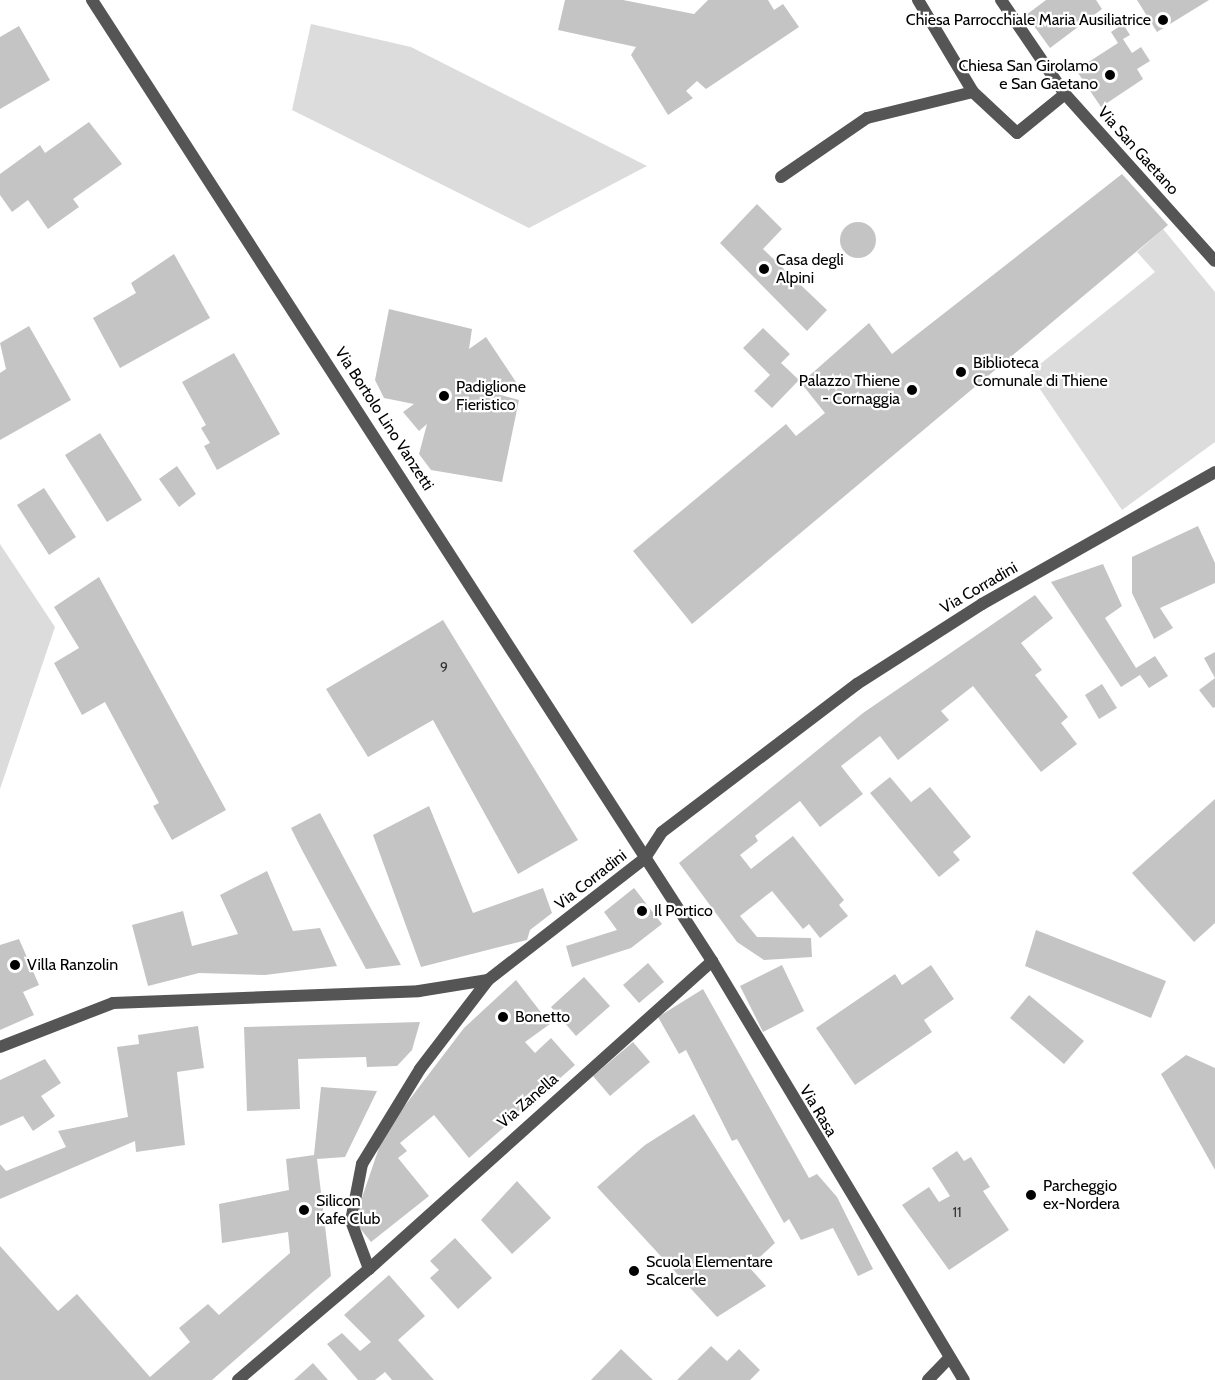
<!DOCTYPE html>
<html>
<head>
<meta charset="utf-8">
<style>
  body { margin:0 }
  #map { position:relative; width:1215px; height:1380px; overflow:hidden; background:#fff; font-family:Cabin,sans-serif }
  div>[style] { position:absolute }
  .green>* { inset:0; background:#dcdcdc }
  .building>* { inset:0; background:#c4c4c4 }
  .round { border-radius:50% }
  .lane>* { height:12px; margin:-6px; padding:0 6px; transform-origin:6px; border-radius:6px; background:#555 }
  .street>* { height:12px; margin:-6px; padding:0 6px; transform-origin:6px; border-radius:6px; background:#555 }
  .dots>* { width:16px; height:16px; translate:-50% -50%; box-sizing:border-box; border:3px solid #fff; border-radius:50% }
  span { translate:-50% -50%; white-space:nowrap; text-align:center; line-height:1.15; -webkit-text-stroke:4.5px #fff; paint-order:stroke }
  .number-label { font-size:14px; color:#313131 }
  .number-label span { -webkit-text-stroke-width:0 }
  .poi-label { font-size:16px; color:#000 }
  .right { translate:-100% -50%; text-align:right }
  .left { translate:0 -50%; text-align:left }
  .street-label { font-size:16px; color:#000 }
</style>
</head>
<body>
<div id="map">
  <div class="green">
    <div style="clip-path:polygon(311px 24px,411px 47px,647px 166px,529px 228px,292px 110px)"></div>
    <div style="clip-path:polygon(1163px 229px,1215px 292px,1215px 442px,1122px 510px,1029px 373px,1155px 272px,1137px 252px)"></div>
    <div style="clip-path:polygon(0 544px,55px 627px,0 789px)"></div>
  </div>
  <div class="building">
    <div style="clip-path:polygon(565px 0,623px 0,694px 14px,708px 0,768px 0,774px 10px,783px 4px,799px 27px,706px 89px,697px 81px,686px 91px,693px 98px,668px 115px,631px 55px,636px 47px,558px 30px)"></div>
    <div style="clip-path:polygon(1046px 0,1096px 0,1102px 9px,1050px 48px,1026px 15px)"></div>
    <div style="clip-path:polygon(1137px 0,1209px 0,1157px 32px)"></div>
    <div style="clip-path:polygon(1123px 24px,1130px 35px,1123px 39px,1132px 53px,1141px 47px,1150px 61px,1137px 69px,1143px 79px,1101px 107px,1076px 70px,1118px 43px,1111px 32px)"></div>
    <div style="clip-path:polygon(19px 26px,50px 80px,0 109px,0 37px)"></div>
    <div style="clip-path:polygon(89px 122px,122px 164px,73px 199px,79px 207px,48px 229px,28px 200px,12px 212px,0 195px,0 174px,40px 145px,45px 153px)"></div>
    <div style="clip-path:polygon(1122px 174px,1168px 225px,692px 624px,633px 551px,786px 424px,796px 436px,825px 413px,801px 383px,869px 323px,892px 354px)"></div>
    <div style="clip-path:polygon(757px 204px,782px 229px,763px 249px,827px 310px,807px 331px,720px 243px)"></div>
    <div class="round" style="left:840px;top:222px;width:36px;height:36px"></div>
    <div style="clip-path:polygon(174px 254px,210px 318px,120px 368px,93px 318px,136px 293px,131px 283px)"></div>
    <div style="clip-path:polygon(389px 309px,472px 329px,469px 349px,486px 337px,518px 385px,497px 394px,519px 400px,502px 482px,431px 470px,419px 454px,427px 424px,419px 431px,403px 412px,414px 404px,384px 398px,375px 380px)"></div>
    <div style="clip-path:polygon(29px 326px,71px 400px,0 440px,0 373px,6px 369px,0 343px)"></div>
    <div style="clip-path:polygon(763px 328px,790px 354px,781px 363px,799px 380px,772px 408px,754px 391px,770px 375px,743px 348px)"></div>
    <div style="clip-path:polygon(234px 353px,280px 434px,217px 470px,204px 446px,210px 443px,201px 428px,206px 425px,182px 382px)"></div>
    <div style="clip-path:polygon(100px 433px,142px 500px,107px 522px,65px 455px)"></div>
    <div style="clip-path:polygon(177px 466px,196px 494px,179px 507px,159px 479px)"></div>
    <div style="clip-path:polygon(44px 488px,76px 537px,49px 555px,17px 505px)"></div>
    <div style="clip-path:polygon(1198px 526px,1215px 563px,1215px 583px,1160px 608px,1173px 628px,1154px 639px,1132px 593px,1132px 557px)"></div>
    <div style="clip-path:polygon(1103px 564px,1122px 606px,1105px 618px,1136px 668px,1155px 656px,1168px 676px,1149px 688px,1140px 675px,1121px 687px,1051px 582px)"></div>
    <div style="clip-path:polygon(99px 577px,226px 810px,172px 840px,153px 806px,159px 803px,105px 702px,82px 715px,54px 663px,79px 648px,54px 607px)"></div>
    <div style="clip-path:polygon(1035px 595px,1053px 618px,1021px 643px,1042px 670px,1035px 675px,1068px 717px,1061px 723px,1077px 744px,1041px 772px,973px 686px,941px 711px,949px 720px,898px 760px,880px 736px,841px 766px,863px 794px,820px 827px,800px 801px,755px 836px,758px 841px,740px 855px,751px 869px,793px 836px,844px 900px,839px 905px,848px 916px,820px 938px,809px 924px,803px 929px,772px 891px,740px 916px,757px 937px,811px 938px,812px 957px,764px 960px,737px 942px,679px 863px,863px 713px)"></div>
    <div style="clip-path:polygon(443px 620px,578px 840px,518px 874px,433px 720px,368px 757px,326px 689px)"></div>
    <div style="clip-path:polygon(1215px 652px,1215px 707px,1213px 708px,1199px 690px,1215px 678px,1204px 658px)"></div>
    <div style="clip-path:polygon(1102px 684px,1117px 708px,1099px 719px,1085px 695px)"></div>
    <div style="clip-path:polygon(890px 777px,911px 802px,930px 787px,971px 837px,953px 852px,960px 860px,939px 877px,870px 793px)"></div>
    <div style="clip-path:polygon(1215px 799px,1215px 923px,1194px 942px,1132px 873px)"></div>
    <div style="clip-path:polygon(429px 806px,473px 913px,543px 888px,552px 913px,530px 930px,527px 940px,421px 967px,373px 835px)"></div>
    <div style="clip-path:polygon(320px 813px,401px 965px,366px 969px,302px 850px,291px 828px)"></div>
    <div style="clip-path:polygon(267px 871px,293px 931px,320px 928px,337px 966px,265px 975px,199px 973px,148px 986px,132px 925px,183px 911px,192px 946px,238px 934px,220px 895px)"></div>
    <div style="clip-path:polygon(634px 888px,662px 924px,631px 948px,572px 967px,566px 946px,617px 930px,604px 912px)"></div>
    <div style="clip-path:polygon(1036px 930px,1166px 981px,1151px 1018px,1025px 966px)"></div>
    <div style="clip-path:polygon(19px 939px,39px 985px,23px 992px,34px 1015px,0 1030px,0 945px)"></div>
    <div style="clip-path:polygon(648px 963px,664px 982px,639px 1003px,623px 985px)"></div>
    <div style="clip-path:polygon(782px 965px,804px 1011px,763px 1032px,740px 986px)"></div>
    <div style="clip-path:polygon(931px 965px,954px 999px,924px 1020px,932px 1032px,855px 1085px,816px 1028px,895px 974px,902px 985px)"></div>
    <div style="clip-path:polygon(584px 977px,610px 1006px,576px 1036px,551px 1007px)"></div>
    <div style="clip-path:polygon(516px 980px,550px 1024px,525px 1042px,535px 1053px,551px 1038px,575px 1065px,469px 1158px,434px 1115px,400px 1143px,407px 1151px,398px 1158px,429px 1196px,371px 1242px,354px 1221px,384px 1133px,464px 1028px)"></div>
    <div style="clip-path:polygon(703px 989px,809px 1178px,817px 1174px,837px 1197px,873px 1269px,858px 1276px,833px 1228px,801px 1240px,789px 1219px,784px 1223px,737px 1139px,732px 1141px,686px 1050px,679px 1054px,658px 1017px)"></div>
    <div style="clip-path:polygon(1029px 995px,1084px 1041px,1064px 1064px,1010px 1018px)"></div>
    <div style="clip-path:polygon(420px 1022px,412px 1050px,397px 1066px,367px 1067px,366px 1057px,298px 1059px,300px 1109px,247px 1111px,244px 1027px)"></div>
    <div style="clip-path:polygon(198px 1026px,204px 1068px,177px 1072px,185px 1145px,136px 1152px,135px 1141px,0 1199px,0 1164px,6px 1171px,66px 1147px,58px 1131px,128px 1117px,117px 1047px,139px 1044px,138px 1035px)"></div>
    <div style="clip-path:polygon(633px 1042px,650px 1062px,610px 1096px,593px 1076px)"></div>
    <div style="clip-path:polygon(1186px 1055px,1215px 1068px,1215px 1170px,1161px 1074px)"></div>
    <div style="clip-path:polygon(45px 1059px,61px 1083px,41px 1096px,55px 1116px,33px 1131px,23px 1116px,0 1126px,0 1080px)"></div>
    <div style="clip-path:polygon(321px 1087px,377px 1091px,345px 1157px,317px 1159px,331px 1276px,212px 1380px,0 1380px,0 1246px,58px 1311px,77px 1294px,150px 1377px,190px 1342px,179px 1328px,208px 1304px,219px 1315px,290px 1253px,288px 1232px,222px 1243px,219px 1204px,289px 1190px,286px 1159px,314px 1155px)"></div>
    <div style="clip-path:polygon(694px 1114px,775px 1243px,749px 1267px,766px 1286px,717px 1317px,597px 1187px,645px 1145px)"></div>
    <div style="clip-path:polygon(957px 1151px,964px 1161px,971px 1157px,990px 1187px,983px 1191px,1009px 1230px,949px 1270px,902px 1205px,929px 1187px,939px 1202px,950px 1196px,932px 1168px)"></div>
    <div style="clip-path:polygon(517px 1181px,551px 1218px,512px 1254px,481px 1220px)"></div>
    <div style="clip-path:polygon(455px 1238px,492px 1278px,458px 1309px,430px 1278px,439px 1270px,430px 1261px)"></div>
    <div style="clip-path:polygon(389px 1275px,425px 1316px,398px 1340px,434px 1380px,392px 1380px,385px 1372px,375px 1380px,358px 1380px,327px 1344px,342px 1333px,360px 1351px,371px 1342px,344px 1315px)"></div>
    <div style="clip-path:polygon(711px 1346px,727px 1361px,739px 1349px,760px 1370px,750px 1380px,677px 1380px)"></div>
    <div style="clip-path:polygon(621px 1349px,653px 1380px,591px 1380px)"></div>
    <div style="clip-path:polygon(313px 1363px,328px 1380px,294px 1380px)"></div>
  </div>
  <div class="lane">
    <div style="left:918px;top:0;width:107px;rotate:59.1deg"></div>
    <div style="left:781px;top:177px;width:104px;rotate:-34.5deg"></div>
    <div style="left:867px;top:118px;width:109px;rotate:-13.8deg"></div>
    <div style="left:973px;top:92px;width:60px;rotate:43deg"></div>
    <div style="left:1017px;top:133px;width:62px;rotate:-39.1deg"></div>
  </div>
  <div class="street">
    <div style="left:92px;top:0;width:1144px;rotate:57.17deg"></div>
    <div style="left:712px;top:961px;width:489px;rotate:59deg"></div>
    <div style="left:1001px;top:0;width:114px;rotate:55.8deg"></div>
    <div style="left:1065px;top:94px;width:224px;rotate:48.1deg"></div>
    <div style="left:0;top:1047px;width:121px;rotate:-21.3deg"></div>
    <div style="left:113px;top:1003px;width:306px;rotate:-2.2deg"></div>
    <div style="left:419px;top:991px;width:70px;rotate:-9.1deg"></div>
    <div style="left:488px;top:980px;width:199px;rotate:-37.8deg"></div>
    <div style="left:645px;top:858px;width:31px;rotate:-57deg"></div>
    <div style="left:662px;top:832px;width:245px;rotate:-37.2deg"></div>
    <div style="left:857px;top:684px;width:148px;rotate:-32.6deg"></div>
    <div style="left:982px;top:604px;width:268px;rotate:-29.5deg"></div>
    <div style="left:369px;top:1269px;width:461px;rotate:-41.9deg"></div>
    <div style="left:238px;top:1380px;width:172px;rotate:-40.3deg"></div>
    <div style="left:369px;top:1269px;width:51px;rotate:-110.6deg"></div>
    <div style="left:351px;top:1221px;width:58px;rotate:-79.1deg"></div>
    <div style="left:362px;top:1164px;width:111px;rotate:-58.6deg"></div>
    <div style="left:420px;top:1069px;width:112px;rotate:-52.6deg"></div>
    <div style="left:928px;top:1380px;width:30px;rotate:-46deg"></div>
  </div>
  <div class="dots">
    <div style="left:1163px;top:20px;background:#000"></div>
    <div style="left:1110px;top:75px;background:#000"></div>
    <div style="left:764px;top:269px;background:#000"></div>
    <div style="left:961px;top:372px;background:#000"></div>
    <div style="left:912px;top:390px;background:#000"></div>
    <div style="left:444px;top:396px;background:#000"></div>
    <div style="left:642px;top:911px;background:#000"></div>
    <div style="left:15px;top:965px;background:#000"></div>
    <div style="left:503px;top:1017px;background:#000"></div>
    <div style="left:1031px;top:1195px;background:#000"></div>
    <div style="left:304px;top:1210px;background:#000"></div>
    <div style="left:634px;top:1271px;background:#000"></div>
  </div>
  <div class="number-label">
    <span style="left:444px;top:667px">9</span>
    <span style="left:957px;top:1212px">11</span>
  </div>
  <div class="poi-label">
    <span class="right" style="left:1151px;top:20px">Chiesa Parrocchiale Maria Ausiliatrice</span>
    <span class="right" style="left:1098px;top:75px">Chiesa San Girolamo<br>e San Gaetano</span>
    <span class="left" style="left:776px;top:269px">Casa degli<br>Alpini</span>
    <span class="left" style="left:973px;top:372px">Biblioteca<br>Comunale di Thiene</span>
    <span class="right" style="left:900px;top:390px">Palazzo Thiene<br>- Cornaggia</span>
    <span class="left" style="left:456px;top:396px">Padiglione<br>Fieristico</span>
    <span class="left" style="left:654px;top:911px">Il Portico</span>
    <span class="left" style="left:27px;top:965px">Villa Ranzolin</span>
    <span class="left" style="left:515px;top:1017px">Bonetto</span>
    <span class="left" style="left:1043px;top:1195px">Parcheggio<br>ex-Nordera</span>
    <span class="left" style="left:316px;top:1210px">Silicon<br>Kafe Club</span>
    <span class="left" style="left:646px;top:1271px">Scuola Elementare<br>Scalcerle</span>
  </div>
  <div class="street-label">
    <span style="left:1138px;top:151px;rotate:48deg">Via San Gaetano</span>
    <span style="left:384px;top:419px;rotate:57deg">Via Bortolo Lino Vanzetti</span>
    <span style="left:979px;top:588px;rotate:-30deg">Via Corradini</span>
    <span style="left:591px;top:880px;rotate:-38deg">Via Corradini</span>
    <span style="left:528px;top:1101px;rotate:-41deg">Via Zanella</span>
    <span style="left:818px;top:1111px;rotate:59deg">Via Rasa</span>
  </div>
</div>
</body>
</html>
